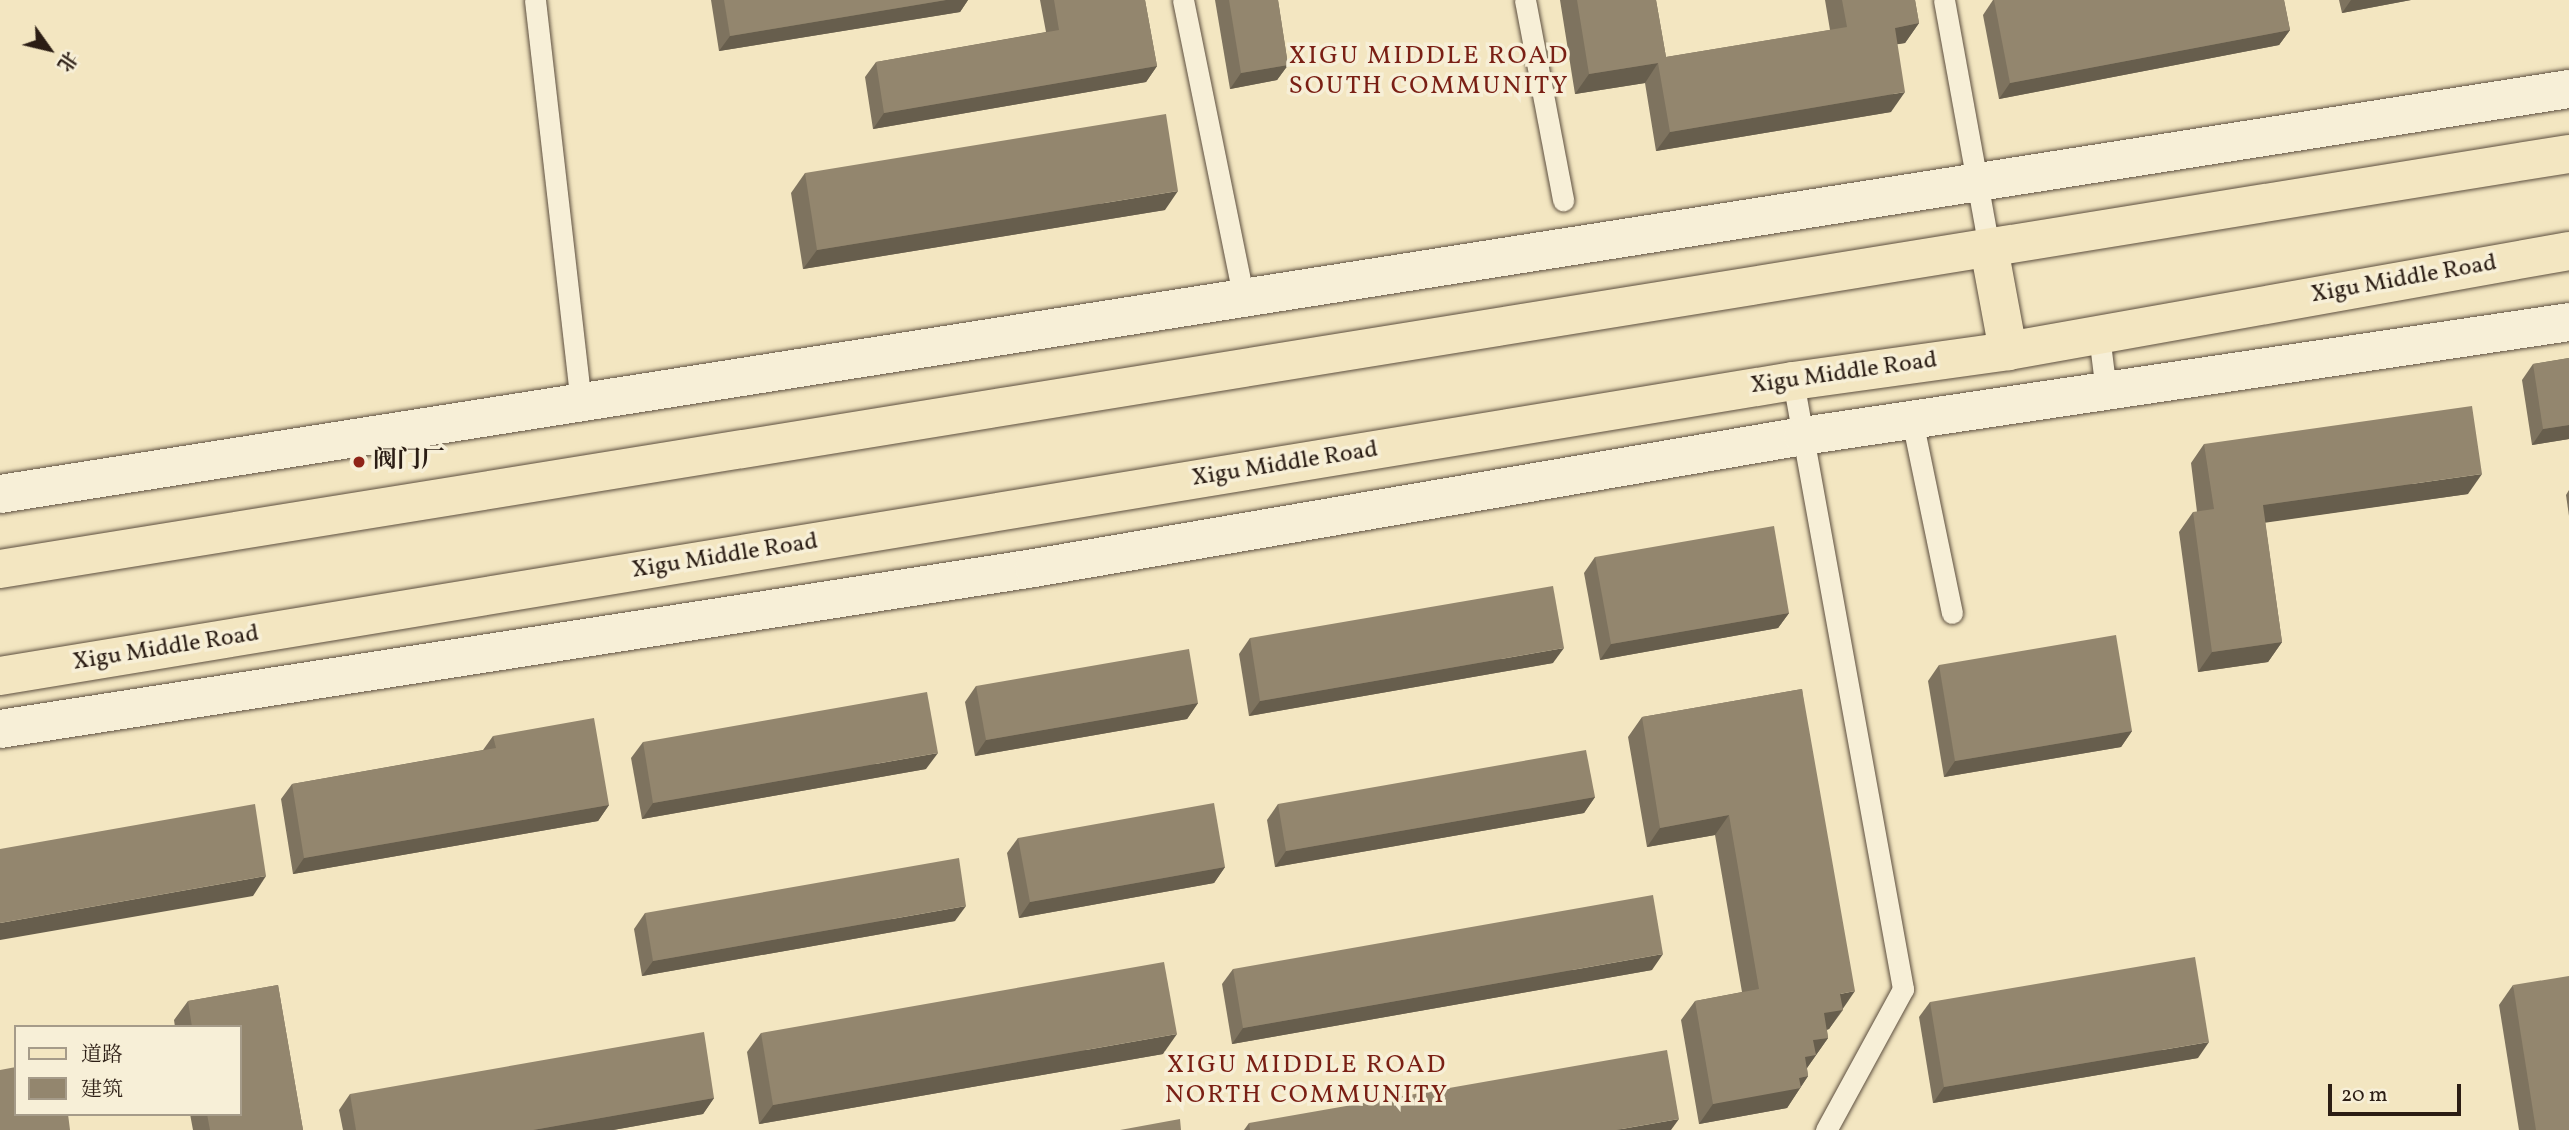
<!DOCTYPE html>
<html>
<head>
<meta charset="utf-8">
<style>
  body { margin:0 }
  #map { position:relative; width:2569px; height:1130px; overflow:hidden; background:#f3e6c1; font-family:Vollkorn,"Noto Serif SC",serif }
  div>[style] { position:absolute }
  .roads { filter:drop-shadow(0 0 2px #5d4f3f) drop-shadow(0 0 2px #5d4f3f) }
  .lane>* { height:21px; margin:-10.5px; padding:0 10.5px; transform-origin:10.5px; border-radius:10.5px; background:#f7efd7 }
  .street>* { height:38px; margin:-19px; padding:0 19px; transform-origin:19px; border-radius:19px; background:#f7efd7 }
  .primary>* { height:38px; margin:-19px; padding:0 19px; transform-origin:19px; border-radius:19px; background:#f3e6c1 }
  .wall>* { inset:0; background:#7e735f }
  .shaded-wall>* { inset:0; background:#675e4d }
  .building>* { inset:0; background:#93866e }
  .dots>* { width:19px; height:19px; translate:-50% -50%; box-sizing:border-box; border:4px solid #f7efd7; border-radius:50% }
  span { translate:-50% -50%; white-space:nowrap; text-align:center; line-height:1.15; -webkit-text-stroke:7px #f7efd7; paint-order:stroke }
  .street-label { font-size:24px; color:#2b1d14 }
  .poi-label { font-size:24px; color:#2b1d14; font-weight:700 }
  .left { translate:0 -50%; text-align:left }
  .neighbourhood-label { font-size:26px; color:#7a1f14; letter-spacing:2px }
  .legend { position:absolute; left:14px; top:1025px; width:228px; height:91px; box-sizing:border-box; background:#f7efd7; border:2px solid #a59b89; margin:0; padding:9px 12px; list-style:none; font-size:21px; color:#2b1d14 }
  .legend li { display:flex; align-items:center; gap:14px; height:35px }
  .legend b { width:35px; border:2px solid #a59b89 }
  .north { position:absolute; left:14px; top:14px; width:70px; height:70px; -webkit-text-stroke:5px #f7efd7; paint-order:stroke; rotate:124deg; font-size:19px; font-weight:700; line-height:28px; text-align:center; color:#2b1d14 }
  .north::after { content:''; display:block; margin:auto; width:24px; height:32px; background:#2b1d14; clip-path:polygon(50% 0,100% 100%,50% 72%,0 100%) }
  .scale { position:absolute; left:2328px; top:1084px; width:133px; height:32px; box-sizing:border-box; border:4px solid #2b1d14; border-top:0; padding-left:9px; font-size:21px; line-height:24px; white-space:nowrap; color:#2b1d14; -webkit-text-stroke:5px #f7efd7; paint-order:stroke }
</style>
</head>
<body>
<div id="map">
  <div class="roads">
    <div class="lane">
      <div style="left:535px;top:0;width:406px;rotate:83.5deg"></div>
      <div style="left:1183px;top:0;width:305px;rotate:78.5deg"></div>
      <div style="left:1525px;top:0;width:204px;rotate:79.2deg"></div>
      <div style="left:1944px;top:0;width:252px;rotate:79.7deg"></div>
      <div style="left:2099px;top:335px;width:56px;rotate:82.9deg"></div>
      <div style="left:1793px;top:381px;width:618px;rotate:79.74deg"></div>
      <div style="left:1903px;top:989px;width:161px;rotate:118.6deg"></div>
      <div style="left:1912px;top:420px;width:197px;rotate:78.3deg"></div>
    </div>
    <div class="street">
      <div style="left:0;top:494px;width:2601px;rotate:-8.96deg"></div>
      <div style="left:0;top:729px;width:1046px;rotate:-8.85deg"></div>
      <div style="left:1034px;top:568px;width:780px;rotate:-9.74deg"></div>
      <div style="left:1803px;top:436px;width:774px;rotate:-8.46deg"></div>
    </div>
    <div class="primary">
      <div style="left:1989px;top:248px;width:105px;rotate:79.5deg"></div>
      <div style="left:0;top:569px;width:2602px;rotate:-9.18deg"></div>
      <div style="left:0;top:676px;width:1817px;rotate:-9.34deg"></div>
      <div style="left:1793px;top:381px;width:217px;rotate:-7.9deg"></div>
      <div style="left:2008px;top:351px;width:570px;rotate:-10.11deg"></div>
    </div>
  </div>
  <div class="wall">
    <div style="clip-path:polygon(711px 0,968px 0,960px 12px,719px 51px)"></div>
    <div style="clip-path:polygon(1040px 0,1145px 0,1157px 66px,1146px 82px,873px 129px,865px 77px,876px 62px,1046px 32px)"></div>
    <div style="clip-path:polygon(1215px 0,1278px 0,1288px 65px,1277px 80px,1230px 89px)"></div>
    <div style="clip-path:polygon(1560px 0,1656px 0,1666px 57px,1830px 30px,1825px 0,1915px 0,1919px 23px,1905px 43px,1897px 44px,1891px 112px,1656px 151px,1645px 83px,1575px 94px)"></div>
    <div style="clip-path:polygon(1993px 0,2284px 0,2290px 30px,2279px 45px,1999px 99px,1983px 15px)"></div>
    <div style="clip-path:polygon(2339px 0,2411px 0,2342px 13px)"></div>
    <div style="clip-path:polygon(805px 173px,1165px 210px,803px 269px,791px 193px)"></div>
    <div style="clip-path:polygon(2569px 358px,2569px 439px,2532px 445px,2522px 380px,2533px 364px)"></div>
    <div style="clip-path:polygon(2204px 444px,2468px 494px,2265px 522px,2282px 642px,2268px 662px,2198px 672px,2179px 532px,2193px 512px,2197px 512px,2191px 463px)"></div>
    <div style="clip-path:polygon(2569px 490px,2569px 516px,2566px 495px)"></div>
    <div style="clip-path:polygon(1595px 557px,1789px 613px,1778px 628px,1600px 660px,1584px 573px)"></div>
    <div style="clip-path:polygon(1250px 638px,1553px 663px,1249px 716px,1239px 654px)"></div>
    <div style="clip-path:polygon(1939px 665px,2132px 731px,2121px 747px,1944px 777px,1928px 681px)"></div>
    <div style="clip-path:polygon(976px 686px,1198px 703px,1187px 719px,975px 756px,965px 702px)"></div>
    <div style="clip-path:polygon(1802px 689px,1843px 1010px,1829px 1029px,1827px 1030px,1828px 1038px,1807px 1068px,1808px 1076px,1787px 1108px,1699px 1124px,1681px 1020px,1695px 1001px,1742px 992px,1715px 835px,1647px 847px,1628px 737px,1642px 717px)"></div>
    <div style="clip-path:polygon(493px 736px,609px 805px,598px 821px,293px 874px,281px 799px,292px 784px,483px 750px)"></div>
    <div style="clip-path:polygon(643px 742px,926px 769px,642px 819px,631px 758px)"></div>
    <div style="clip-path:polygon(1595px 797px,1584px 813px,1275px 867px,1267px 820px,1278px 804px)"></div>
    <div style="clip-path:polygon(1018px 838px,1225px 867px,1214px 883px,1019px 918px,1007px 853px)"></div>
    <div style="clip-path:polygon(645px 913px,955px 921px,642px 976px,634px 929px)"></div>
    <div style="clip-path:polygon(1233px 969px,1652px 970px,1232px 1044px,1222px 984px)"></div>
    <div style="clip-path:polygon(278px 985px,303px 1130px,193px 1130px,190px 1114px,240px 1114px,240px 1027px,175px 1027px,174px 1020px,188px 1001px)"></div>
    <div style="clip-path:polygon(2513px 985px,2569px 1130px,2519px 1130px,2499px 1005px)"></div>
    <div style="clip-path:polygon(1930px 1002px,2198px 1058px,1933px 1103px,1919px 1017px)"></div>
    <div style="clip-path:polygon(761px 1033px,1163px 1054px,759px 1124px,747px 1052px)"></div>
    <div style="clip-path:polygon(350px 1094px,714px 1098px,703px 1114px,613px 1130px,343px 1130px,339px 1110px)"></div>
    <div style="clip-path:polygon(1249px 1123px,1671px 1130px,1244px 1130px)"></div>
  </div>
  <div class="shaded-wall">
    <div style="clip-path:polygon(946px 0,968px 0,960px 12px,719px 51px,730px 36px)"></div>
    <div style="clip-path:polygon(2351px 0,2411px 0,2342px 13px)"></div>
    <div style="clip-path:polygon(1919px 23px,1905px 43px,1881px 47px,1895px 28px)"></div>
    <div style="clip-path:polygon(2290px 30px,2279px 45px,1999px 99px,2010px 83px)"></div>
    <div style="clip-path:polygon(1658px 63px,1645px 83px,1575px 94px,1589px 74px)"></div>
    <div style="clip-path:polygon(1288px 65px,1277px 80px,1230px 89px,1241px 73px)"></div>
    <div style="clip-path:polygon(1157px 66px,1146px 82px,873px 129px,884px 113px)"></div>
    <div style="clip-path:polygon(1905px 92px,1891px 112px,1656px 151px,1670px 132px)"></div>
    <div style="clip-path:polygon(1178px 191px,1165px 210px,803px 269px,817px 250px)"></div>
    <div style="clip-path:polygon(2569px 425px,2569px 439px,2532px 445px,2543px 429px)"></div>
    <div style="clip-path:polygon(2482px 474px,2468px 494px,2249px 525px,2263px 505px)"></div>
    <div style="clip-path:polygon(1789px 613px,1778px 628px,1600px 660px,1611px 644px)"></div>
    <div style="clip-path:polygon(2282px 642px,2268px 662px,2198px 672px,2212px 652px)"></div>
    <div style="clip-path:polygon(1564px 648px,1553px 663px,1249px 716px,1260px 701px)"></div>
    <div style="clip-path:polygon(1198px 703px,1187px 719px,975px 756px,986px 740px)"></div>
    <div style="clip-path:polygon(2132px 731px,2121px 747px,1944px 777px,1955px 761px)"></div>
    <div style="clip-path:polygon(938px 753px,926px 769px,642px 819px,653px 803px)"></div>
    <div style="clip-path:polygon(1595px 797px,1584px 813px,1275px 867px,1286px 851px)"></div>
    <div style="clip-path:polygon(609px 805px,598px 821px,293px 874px,304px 858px)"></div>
    <div style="clip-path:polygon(1729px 815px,1715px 835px,1647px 847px,1660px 828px)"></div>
    <div style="clip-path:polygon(1225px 867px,1214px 883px,1019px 918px,1030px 902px)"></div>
    <div style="clip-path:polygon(266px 876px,253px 896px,0 940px,0 923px)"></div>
    <div style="clip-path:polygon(966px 906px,955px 921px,642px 976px,653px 961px)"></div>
    <div style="clip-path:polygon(1663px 954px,1652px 970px,1232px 1044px,1243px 1028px)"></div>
    <div style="clip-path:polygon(1855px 991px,1829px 1029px,1810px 1032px,1824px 1013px,1840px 994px)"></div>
    <div style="clip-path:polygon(1177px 1034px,1163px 1054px,759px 1124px,773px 1105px)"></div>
    <div style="clip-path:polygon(1828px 1038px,1802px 1075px,1791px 1077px,1813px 1040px)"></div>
    <div style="clip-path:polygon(2209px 1042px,2198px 1058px,1933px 1103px,1944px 1087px)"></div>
    <div style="clip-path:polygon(1808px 1076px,1787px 1108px,1699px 1124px,1713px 1104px,1799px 1078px)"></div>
    <div style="clip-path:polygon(714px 1098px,703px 1114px,613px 1130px,533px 1130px)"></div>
    <div style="clip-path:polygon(1679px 1119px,1671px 1130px,1616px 1130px)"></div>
  </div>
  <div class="building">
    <div style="clip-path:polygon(724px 0,946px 0,730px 36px)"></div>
    <div style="clip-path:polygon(1054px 0,1145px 0,1157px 66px,884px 113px,876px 62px,1059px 30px)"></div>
    <div style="clip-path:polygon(1229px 0,1278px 0,1288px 65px,1241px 73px)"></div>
    <div style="clip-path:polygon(1577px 0,1656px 0,1666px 57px,1847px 27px,1842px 0,1915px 0,1919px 23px,1895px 28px,1905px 92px,1670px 132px,1658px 63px,1589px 74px)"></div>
    <div style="clip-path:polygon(1994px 0,2284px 0,2290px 30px,2010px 83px)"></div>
    <div style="clip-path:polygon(1166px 114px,1178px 191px,817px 250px,805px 173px)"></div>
    <div style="clip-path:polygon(2569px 358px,2569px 425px,2543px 429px,2533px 364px)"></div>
    <div style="clip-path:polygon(2472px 406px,2482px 474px,2263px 505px,2282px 642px,2212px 652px,2193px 512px,2214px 509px,2204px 444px)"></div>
    <div style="clip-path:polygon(1774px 526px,1789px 613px,1611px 644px,1595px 557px)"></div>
    <div style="clip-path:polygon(1553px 586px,1564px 648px,1260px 701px,1250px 638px)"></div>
    <div style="clip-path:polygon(2116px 635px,2132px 731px,1955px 761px,1939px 665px)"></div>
    <div style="clip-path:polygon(1189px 649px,1198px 703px,986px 740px,976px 686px)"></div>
    <div style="clip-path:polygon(1802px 689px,1855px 991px,1840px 994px,1843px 1010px,1824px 1013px,1828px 1038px,1813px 1040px,1816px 1055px,1805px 1057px,1808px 1076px,1799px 1078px,1801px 1088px,1713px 1104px,1695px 1001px,1759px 989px,1729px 815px,1660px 828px,1642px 717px)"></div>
    <div style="clip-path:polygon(927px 692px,938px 753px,653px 803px,643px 742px)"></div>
    <div style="clip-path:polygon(594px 718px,609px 805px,304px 858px,292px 784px,496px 748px,493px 736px)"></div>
    <div style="clip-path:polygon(1586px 750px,1595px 797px,1286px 851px,1278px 804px)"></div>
    <div style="clip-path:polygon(1214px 803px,1225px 867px,1030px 902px,1018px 838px)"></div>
    <div style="clip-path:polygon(255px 804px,266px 876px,0 923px,0 849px)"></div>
    <div style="clip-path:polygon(959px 858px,966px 906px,653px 961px,645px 913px)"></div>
    <div style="clip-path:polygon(1653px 895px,1663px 954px,1243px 1028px,1233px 969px)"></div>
    <div style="clip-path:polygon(2195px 957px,2209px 1042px,1944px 1087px,1930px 1002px)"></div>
    <div style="clip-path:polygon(1164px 962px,1177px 1034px,773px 1105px,761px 1033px)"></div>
    <div style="clip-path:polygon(2569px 976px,2569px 1130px,2536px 1130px,2513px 985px)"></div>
    <div style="clip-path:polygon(278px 985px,303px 1130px,210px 1130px,207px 1114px,240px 1114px,240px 1027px,192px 1027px,188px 1001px)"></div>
    <div style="clip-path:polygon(704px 1032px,714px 1098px,533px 1130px,356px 1130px,350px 1094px)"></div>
    <div style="clip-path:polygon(1667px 1050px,1679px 1119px,1616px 1130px,1250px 1130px,1249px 1123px)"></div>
    <div style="clip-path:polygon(16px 1067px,16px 1114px,68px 1114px,70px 1130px,0 1130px,0 1070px)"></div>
    <div style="clip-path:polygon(1180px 1119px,1181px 1130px,1120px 1130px)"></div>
  </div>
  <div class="dots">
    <div style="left:359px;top:462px;background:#8f2418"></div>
  </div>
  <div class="street-label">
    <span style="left:2404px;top:280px;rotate:-10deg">Xigu Middle Road</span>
    <span style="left:1844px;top:374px;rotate:-8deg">Xigu Middle Road</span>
    <span style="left:1285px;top:465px;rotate:-9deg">Xigu Middle Road</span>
    <span style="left:725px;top:557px;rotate:-9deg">Xigu Middle Road</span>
    <span style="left:166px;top:649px;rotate:-9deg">Xigu Middle Road</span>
  </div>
  <div class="poi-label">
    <span class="left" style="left:373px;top:462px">阀门厂</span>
  </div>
  <div class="neighbourhood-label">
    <span style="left:1429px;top:72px">XIGU MIDDLE ROAD<br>SOUTH COMMUNITY</span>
    <span style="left:1307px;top:1081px">XIGU MIDDLE ROAD<br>NORTH COMMUNITY</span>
  </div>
  <ul class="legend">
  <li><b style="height:9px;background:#f3e6c1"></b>道路</li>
  <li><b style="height:19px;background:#93866e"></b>建筑</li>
  </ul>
  <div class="north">北</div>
  <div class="scale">20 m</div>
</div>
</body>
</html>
